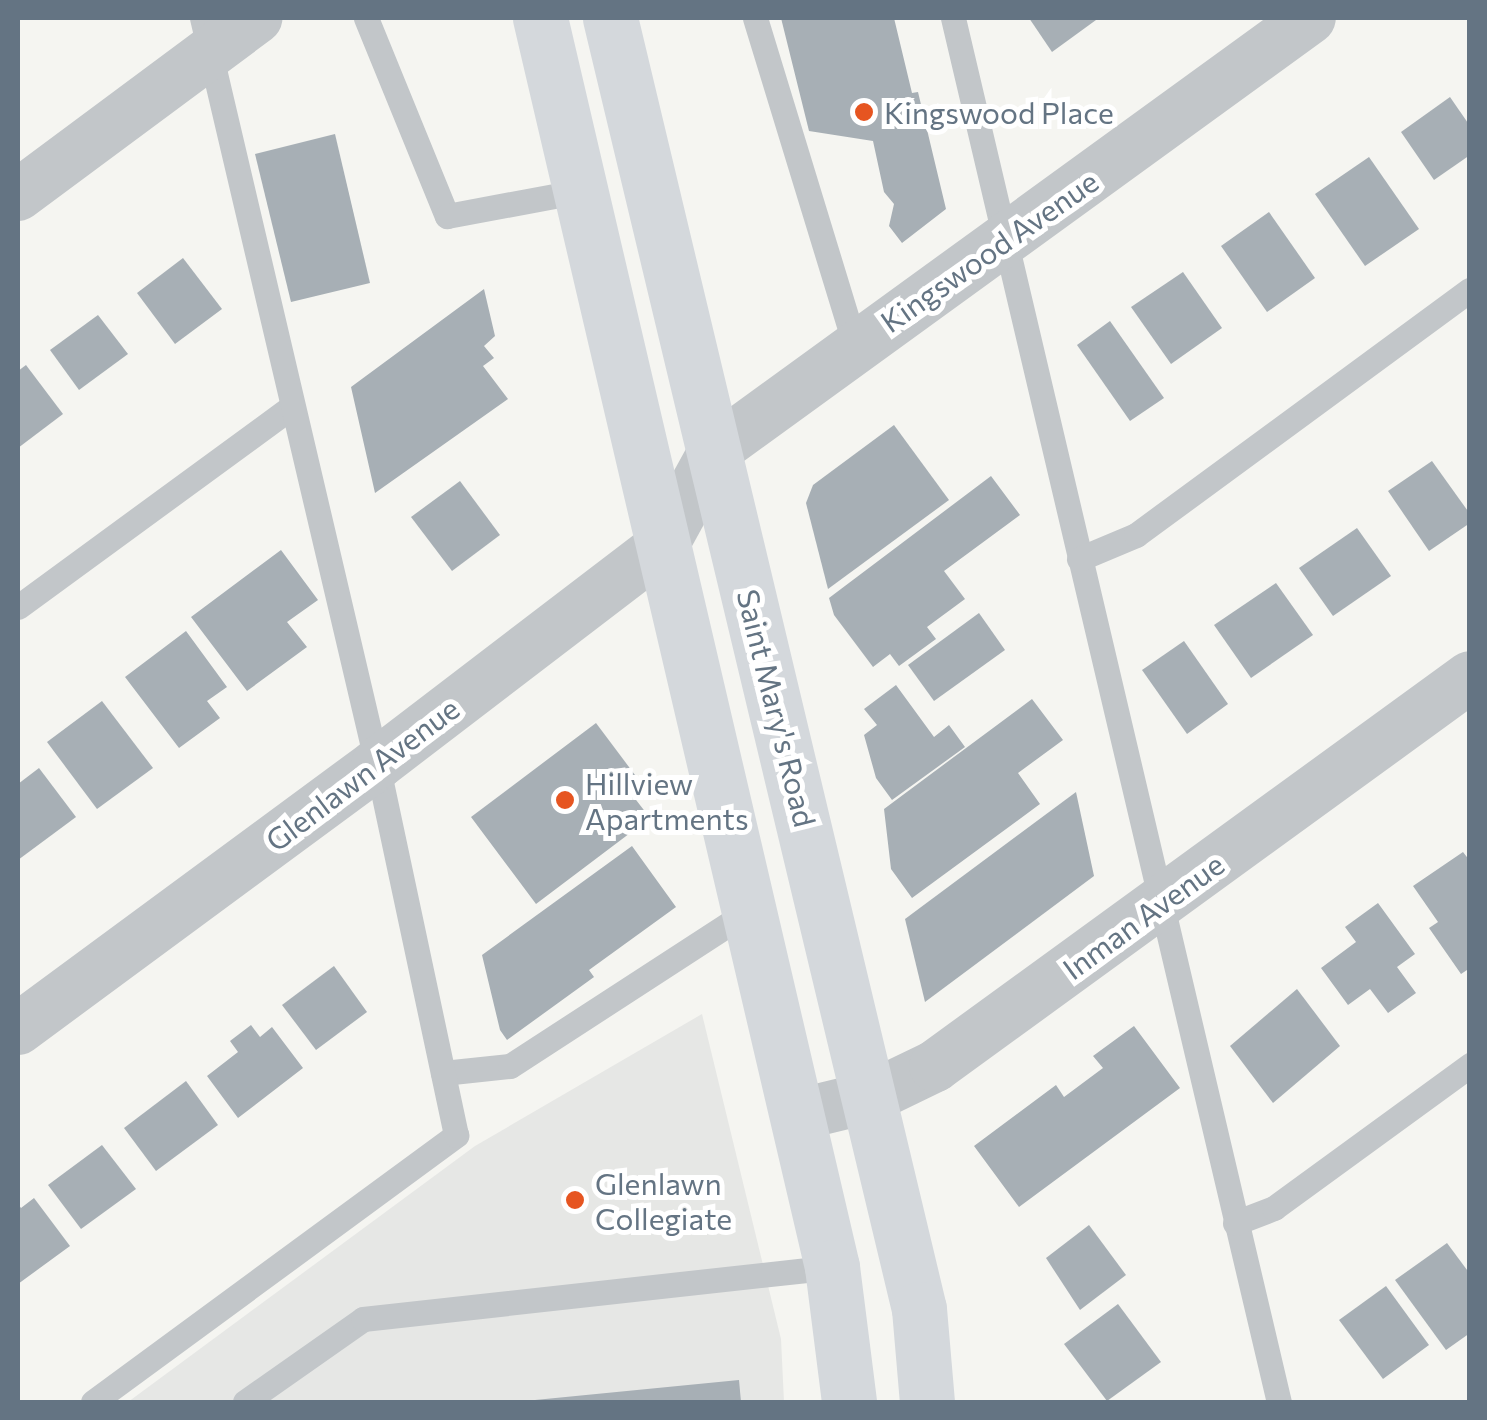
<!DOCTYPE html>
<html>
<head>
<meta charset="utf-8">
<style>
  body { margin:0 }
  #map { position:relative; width:1487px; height:1420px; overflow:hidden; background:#f5f5f1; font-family:Commissioner,sans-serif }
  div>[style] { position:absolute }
  .built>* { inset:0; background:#e6e7e5 }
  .building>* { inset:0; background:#a7afb5 }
  .service>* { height:25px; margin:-12.5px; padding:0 12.5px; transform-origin:12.5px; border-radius:12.5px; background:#c2c6c9 }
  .minor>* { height:52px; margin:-26px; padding:0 26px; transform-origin:26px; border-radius:26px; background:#c2c6c9 }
  .secondary>* { height:55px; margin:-27.5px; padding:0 27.5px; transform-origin:27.5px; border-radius:27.5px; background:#d4d8dc }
  .dots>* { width:28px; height:28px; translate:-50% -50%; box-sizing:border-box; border:5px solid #fff; border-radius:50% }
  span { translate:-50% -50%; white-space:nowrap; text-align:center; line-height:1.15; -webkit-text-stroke:10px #fff; paint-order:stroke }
  .poi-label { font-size:30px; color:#647483 }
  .left { translate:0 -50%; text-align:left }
  .street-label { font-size:30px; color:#647483 }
  .frame { position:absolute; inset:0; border:20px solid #647483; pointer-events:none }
</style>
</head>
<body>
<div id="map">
  <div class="built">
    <div style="clip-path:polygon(702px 1014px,781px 1339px,784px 1402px,128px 1402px,475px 1146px)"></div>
  </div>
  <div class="building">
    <div style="clip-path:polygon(781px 18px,894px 18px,912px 93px,918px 92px,946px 209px,902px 243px,889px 226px,894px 204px,884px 192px,873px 141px,809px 131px)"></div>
    <div style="clip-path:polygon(1029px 18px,1094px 18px,1096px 20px,1052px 52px)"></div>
    <div style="clip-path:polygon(1450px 97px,1470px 126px,1470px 155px,1434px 180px,1401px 132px)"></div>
    <div style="clip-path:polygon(335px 134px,370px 283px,291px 302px,255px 154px)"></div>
    <div style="clip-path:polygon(1369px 157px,1419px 229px,1365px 266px,1315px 194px)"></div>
    <div style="clip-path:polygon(1269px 212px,1315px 278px,1267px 312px,1221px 246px)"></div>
    <div style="clip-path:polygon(183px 258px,222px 309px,175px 344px,137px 293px)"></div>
    <div style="clip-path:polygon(1183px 272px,1222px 328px,1171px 364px,1131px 307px)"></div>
    <div style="clip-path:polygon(484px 289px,495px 336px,484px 346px,494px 358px,483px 366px,508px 399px,375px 493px,351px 387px)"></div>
    <div style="clip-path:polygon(98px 315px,128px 354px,79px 390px,50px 350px)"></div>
    <div style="clip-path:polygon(1110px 321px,1164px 398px,1130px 421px,1077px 345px)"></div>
    <div style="clip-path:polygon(26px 365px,63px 414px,18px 448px,18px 371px)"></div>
    <div style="clip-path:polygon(894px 425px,949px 500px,828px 589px,806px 503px,813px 485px)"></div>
    <div style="clip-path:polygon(1432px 461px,1470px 514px,1470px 523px,1429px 551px,1388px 491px)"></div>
    <div style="clip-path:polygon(991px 476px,1020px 515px,944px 571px,965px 599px,927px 627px,936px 639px,899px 666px,890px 654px,873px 667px,834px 615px,829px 598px)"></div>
    <div style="clip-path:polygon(460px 481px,500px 535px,452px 571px,411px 517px)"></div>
    <div style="clip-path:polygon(1357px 528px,1391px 576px,1333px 616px,1299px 568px)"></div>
    <div style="clip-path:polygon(281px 550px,318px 600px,287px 622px,307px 647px,247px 691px,191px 617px)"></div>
    <div style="clip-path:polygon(1276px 583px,1313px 635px,1251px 678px,1214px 625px)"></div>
    <div style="clip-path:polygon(979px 613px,1005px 650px,934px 701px,908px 665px)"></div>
    <div style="clip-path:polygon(186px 631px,227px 687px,207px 701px,220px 718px,179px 748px,125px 677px)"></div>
    <div style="clip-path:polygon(1184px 641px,1228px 704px,1187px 734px,1142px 670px)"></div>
    <div style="clip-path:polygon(896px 685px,934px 737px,949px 725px,965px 747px,892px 800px,876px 778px,864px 735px,877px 725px,864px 709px)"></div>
    <div style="clip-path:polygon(1032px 699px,1063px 740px,1018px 773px,1040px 804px,912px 898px,891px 869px,884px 809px)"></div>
    <div style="clip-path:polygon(102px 701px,153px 768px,97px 809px,47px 742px)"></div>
    <div style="clip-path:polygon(596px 723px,635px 775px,623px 783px,650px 818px,536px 904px,471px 817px)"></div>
    <div style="clip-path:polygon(39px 768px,76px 817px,18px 860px,18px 784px)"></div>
    <div style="clip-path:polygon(1076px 792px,1094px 876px,925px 1002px,905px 919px)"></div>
    <div style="clip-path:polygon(632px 846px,676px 907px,589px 970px,594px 977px,507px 1040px,500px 1030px,482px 955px)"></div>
    <div style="clip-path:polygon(1463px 852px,1470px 861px,1470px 968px,1461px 974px,1429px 928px,1438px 922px,1413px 886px)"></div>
    <div style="clip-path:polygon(1378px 903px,1415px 954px,1397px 967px,1416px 993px,1388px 1013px,1370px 989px,1348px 1005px,1321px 968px,1356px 942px,1345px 927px)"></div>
    <div style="clip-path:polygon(334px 966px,367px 1012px,316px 1050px,282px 1005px)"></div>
    <div style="clip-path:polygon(1297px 989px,1340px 1046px,1273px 1103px,1230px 1046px)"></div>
    <div style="clip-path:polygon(251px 1025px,260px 1037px,272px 1027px,303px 1068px,238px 1118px,207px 1076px,238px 1052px,230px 1041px)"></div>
    <div style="clip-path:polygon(1134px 1026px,1180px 1088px,1019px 1207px,974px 1146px,1056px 1085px,1064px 1097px,1103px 1068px,1093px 1056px)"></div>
    <div style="clip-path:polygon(186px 1081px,218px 1125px,156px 1171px,124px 1128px)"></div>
    <div style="clip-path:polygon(102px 1145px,136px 1189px,81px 1229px,48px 1185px)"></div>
    <div style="clip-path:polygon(34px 1198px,70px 1246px,18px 1284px,18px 1204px,21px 1208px)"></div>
    <div style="clip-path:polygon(1089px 1225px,1126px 1275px,1080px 1310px,1046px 1258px)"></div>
    <div style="clip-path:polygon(1447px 1243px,1470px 1274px,1470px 1333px,1446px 1350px,1395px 1280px)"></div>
    <div style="clip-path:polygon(1386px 1286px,1429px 1345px,1383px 1379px,1339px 1320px)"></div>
    <div style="clip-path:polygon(1118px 1304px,1161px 1362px,1107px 1401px,1064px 1344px)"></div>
    <div style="clip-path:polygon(739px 1380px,741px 1402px,536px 1402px,535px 1400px)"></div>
  </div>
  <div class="service">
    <div style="left:366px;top:18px;width:214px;rotate:67.8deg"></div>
    <div style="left:447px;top:216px;width:135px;rotate:-10.6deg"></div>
    <div style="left:755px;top:18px;width:342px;rotate:73deg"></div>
    <div style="left:953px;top:18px;width:1422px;rotate:76.75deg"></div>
    <div style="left:1079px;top:559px;width:62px;rotate:-22.8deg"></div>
    <div style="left:1136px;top:535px;width:414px;rotate:-36.3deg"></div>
    <div style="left:18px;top:607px;width:338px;rotate:-36.2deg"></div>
    <div style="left:443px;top:1073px;width:67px;rotate:-6deg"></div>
    <div style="left:510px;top:1066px;width:285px;rotate:-33deg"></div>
    <div style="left:1235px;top:1223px;width:42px;rotate:-21deg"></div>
    <div style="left:1274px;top:1208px;width:243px;rotate:-36.1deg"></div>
    <div style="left:93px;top:1402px;width:451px;rotate:-36.3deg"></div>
    <div style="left:456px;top:1135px;width:379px;rotate:-102deg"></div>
    <div style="left:377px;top:764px;width:766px;rotate:-103.2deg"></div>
    <div style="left:245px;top:1402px;width:144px;rotate:-35.1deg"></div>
    <div style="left:363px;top:1319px;width:472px;rotate:-6.3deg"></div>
  </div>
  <div class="minor">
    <div style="left:18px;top:195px;width:297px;rotate:-36.6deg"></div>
    <div style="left:18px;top:1029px;width:446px;rotate:-36.4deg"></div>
    <div style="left:377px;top:764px;width:360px;rotate:-37.4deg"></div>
    <div style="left:663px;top:545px;width:108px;rotate:-61.3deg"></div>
    <div style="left:715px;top:450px;width:735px;rotate:-35.98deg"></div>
    <div style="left:797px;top:1115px;width:76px;rotate:-13.7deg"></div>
    <div style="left:871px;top:1097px;width:71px;rotate:-25.8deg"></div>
    <div style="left:935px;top:1066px;width:661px;rotate:-36.02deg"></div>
  </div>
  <div class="secondary">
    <div style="left:540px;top:18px;width:1283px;rotate:76.84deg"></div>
    <div style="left:832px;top:1267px;width:136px;rotate:82.8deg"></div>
    <div style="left:610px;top:18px;width:1327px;rotate:76.54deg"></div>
    <div style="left:919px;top:1309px;width:93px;rotate:85.1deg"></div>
  </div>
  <div class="dots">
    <div style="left:864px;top:112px;background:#e65521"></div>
    <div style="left:565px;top:800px;background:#e65521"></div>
    <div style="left:575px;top:1200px;background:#e65521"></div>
  </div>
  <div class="poi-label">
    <span class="left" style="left:884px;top:112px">Kingswood Place</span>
    <span class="left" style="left:585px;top:800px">Hillview<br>Apartments</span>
    <span class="left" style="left:595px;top:1200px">Glenlawn<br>Collegiate</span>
  </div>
  <div class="street-label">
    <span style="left:989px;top:251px;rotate:-35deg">Kingswood Avenue</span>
    <span style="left:777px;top:708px;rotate:76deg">Saint Mary's Road</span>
    <span style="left:362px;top:774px;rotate:-37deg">Glenlawn Avenue</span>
    <span style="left:1143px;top:916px;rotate:-36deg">Inman Avenue</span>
  </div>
  <div class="frame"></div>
</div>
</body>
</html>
